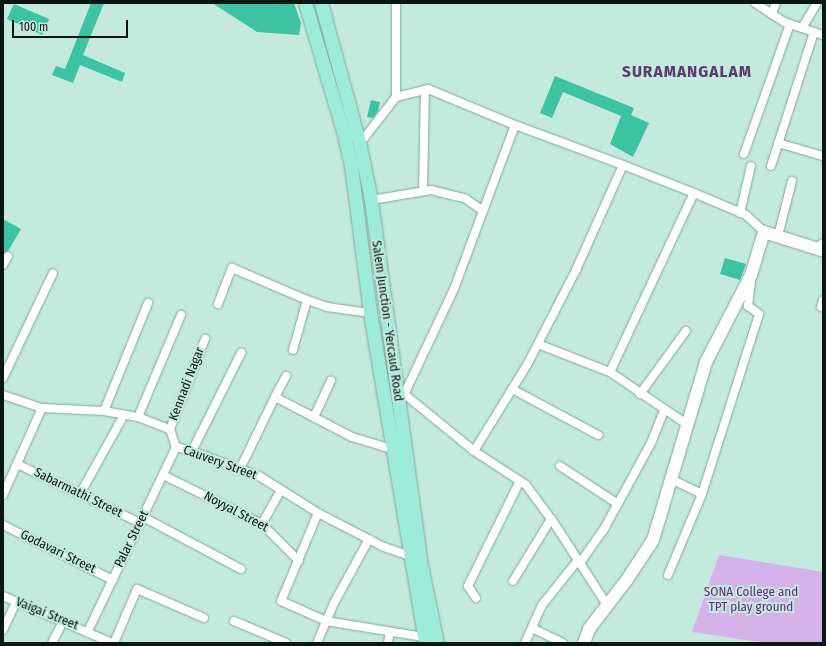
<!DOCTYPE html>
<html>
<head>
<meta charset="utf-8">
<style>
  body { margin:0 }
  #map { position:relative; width:826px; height:646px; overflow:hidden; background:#c4eade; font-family:"Fira Sans Condensed",sans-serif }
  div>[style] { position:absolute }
  .green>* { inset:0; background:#d4b1e9 }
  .building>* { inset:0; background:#3dc2a2 }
  .roads { filter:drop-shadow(0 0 1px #82a69a) drop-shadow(0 0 1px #82a69a) }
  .street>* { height:8px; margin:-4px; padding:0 4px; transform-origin:4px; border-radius:4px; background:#fff }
  .secondary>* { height:12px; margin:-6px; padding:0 6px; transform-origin:6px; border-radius:6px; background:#fff }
  .primary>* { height:13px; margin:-6.5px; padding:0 6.5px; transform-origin:6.5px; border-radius:6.5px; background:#9cecd7 }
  span { translate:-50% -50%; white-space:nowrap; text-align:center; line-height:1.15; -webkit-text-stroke:4px #c4eade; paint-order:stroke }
  .street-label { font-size:13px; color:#091713 }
  .park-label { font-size:13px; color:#662783 }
  .district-label { font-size:17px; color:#5d3871; font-weight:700; letter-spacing:1px }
  .frame { position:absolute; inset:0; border:4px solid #091713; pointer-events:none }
  .scale { position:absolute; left:12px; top:20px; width:116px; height:18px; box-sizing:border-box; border:2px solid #091713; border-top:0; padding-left:5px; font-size:12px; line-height:14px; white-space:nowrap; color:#091713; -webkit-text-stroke:3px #c4eade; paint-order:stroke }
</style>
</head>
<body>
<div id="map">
  <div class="green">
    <div style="clip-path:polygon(719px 555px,823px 572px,823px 643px,765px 643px,692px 632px)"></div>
  </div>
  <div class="building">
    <div style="clip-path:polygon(91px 3px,104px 3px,83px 55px,125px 73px,122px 82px,80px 65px,73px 83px,52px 75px,56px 66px,65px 69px)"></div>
    <div style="clip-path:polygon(212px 3px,294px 3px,301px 23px,299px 35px,257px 32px)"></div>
    <div style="clip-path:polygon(14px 4px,49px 19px,42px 35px,7px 19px)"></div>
    <div style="clip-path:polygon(555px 76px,634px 108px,631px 115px,649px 123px,633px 157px,610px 144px,621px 116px,563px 92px,552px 118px,540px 113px)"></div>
    <div style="clip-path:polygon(371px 100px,380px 102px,378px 111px,373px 118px,367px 117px)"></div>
    <div style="clip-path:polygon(3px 219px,21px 229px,8px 251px,3px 254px)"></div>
    <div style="clip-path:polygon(725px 258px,746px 264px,740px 280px,720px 274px)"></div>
  </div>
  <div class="roads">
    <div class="street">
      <div style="left:755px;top:3px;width:35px;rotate:33deg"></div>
      <div style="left:784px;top:22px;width:41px;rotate:18.4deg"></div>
      <div style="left:772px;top:14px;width:12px;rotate:-70deg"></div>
      <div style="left:802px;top:28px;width:29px;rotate:-59deg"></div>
      <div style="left:396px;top:97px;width:33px;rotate:-14deg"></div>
      <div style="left:428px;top:89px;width:94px;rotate:22.5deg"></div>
      <div style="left:515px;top:125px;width:175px;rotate:110.4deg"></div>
      <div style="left:454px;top:289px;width:122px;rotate:115.3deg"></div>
      <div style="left:778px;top:143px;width:47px;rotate:16.1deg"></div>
      <div style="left:358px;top:146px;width:62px;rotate:-52.2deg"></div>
      <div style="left:396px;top:97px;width:94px;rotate:-90deg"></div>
      <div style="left:744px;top:154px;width:138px;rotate:-70.5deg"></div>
      <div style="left:771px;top:166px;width:141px;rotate:-72.2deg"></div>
      <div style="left:423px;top:191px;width:101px;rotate:-88.9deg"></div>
      <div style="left:694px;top:193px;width:56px;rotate:22.9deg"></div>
      <div style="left:746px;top:215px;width:25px;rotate:43deg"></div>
      <div style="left:371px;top:200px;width:61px;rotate:-9.5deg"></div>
      <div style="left:431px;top:190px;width:36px;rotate:14deg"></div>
      <div style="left:466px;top:199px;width:21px;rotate:35deg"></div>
      <div style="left:740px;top:213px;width:48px;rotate:-76.8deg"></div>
      <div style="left:778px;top:236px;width:57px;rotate:-75.7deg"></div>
      <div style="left:3px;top:265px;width:10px;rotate:-61deg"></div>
      <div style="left:218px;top:304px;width:39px;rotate:-69deg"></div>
      <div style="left:232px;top:268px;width:82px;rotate:23.1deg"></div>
      <div style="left:307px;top:300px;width:21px;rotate:19deg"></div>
      <div style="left:327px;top:307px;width:43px;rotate:7.9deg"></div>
      <div style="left:821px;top:307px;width:7px;rotate:-74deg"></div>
      <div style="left:538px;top:344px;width:77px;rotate:21.3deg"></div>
      <div style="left:610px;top:372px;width:198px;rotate:-64.9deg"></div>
      <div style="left:694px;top:193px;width:76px;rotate:-158.5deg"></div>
      <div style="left:293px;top:350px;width:52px;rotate:-74.4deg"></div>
      <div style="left:610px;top:372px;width:94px;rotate:34.2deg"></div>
      <div style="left:3px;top:378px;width:116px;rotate:-64.5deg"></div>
      <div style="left:512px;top:389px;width:98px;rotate:28.1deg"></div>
      <div style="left:403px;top:393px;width:92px;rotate:39.2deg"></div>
      <div style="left:474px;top:451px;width:101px;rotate:-58.4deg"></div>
      <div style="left:527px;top:365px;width:107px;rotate:-62.7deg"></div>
      <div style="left:576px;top:270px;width:115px;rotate:-65.9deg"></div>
      <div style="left:623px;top:165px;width:115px;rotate:-159.7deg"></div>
      <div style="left:640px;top:394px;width:78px;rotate:-53.9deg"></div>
      <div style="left:3px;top:395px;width:41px;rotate:18.4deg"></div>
      <div style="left:42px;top:408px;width:62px;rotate:2.8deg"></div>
      <div style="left:104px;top:411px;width:35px;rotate:10deg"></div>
      <div style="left:138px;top:417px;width:34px;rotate:21deg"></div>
      <div style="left:170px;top:429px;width:19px;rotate:72deg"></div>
      <div style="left:176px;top:447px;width:16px;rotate:14deg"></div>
      <div style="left:192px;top:451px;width:72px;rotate:20.5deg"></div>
      <div style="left:259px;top:476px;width:70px;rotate:32.1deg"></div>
      <div style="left:318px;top:513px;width:74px;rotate:27.3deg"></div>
      <div style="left:384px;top:547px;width:28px;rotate:19deg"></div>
      <div style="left:275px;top:397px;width:24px;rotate:-62deg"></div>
      <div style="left:104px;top:411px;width:117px;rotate:-67.8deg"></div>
      <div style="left:138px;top:417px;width:111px;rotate:-67.1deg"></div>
      <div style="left:314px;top:417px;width:40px;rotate:-65deg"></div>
      <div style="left:170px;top:429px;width:97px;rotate:-68.7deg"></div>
      <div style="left:192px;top:451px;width:110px;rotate:-63.4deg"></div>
      <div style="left:474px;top:451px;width:62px;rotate:33.2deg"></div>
      <div style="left:526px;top:485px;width:47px;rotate:53.6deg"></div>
      <div style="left:554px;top:523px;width:98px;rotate:57.1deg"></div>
      <div style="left:17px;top:464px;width:136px;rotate:25.6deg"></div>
      <div style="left:560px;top:466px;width:69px;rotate:33.2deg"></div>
      <div style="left:240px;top:469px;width:80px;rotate:-64.1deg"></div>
      <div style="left:275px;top:397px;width:87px;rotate:27.5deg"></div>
      <div style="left:352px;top:437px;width:42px;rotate:16.7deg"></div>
      <div style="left:163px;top:475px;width:110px;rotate:26.3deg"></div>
      <div style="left:262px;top:524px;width:52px;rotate:45deg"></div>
      <div style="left:671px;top:479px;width:34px;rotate:26deg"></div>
      <div style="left:80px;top:494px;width:90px;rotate:-60.9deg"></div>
      <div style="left:3px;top:495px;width:95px;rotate:-65.9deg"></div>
      <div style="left:318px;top:513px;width:95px;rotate:112.8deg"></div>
      <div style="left:281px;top:601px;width:49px;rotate:24deg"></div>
      <div style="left:326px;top:621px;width:99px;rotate:9.3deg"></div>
      <div style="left:143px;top:517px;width:111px;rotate:28deg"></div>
      <div style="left:262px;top:524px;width:39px;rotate:-61deg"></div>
      <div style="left:3px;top:525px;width:123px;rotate:26.6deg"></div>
      <div style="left:580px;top:563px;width:42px;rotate:-54.8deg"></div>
      <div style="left:604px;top:529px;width:98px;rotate:-61.3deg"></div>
      <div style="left:651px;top:443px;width:35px;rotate:-68deg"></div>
      <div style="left:668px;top:575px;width:88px;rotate:-67.2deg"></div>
      <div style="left:702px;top:494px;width:189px;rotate:-72.4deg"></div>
      <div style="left:759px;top:314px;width:14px;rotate:-144deg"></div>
      <div style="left:748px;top:306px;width:25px;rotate:-83deg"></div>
      <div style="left:513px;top:581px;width:73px;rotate:-58.5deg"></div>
      <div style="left:3px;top:596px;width:119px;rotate:23.3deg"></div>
      <div style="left:476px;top:598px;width:14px;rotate:-124deg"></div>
      <div style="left:468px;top:586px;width:117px;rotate:-63.7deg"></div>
      <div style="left:234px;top:621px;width:56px;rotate:22.9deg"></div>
      <div style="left:532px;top:628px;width:34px;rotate:26deg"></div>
      <div style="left:3px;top:630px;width:31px;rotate:-65deg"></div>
      <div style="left:88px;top:631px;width:204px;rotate:-64.4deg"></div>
      <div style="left:52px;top:643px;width:25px;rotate:-63deg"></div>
      <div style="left:114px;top:643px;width:59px;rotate:-66.9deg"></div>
      <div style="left:137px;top:589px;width:73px;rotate:23.4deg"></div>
      <div style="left:317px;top:643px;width:43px;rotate:-67deg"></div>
      <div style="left:334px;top:603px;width:73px;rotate:-61.3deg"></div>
      <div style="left:388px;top:643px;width:11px;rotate:-80deg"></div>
      <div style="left:525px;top:643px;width:42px;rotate:-65.9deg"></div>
      <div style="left:542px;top:605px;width:58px;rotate:-51.3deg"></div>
    </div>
    <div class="secondary">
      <div style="left:584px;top:643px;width:15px;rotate:-70deg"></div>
      <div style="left:589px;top:629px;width:61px;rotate:-52.4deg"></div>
      <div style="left:626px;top:581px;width:49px;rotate:-56.6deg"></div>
      <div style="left:653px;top:540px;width:186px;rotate:-73.4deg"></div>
      <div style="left:706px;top:362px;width:98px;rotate:-62.7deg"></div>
      <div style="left:751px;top:275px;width:45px;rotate:-73.2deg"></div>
      <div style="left:764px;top:232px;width:60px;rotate:17.5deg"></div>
      <div style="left:821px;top:250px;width:5px;rotate:-68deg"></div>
    </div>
    <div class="primary">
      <div style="left:305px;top:3px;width:134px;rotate:73.5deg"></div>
      <div style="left:343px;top:131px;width:36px;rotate:77deg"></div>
      <div style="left:351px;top:166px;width:148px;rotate:82.6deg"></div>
      <div style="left:370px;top:313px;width:335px;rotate:80.5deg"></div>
      <div style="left:321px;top:3px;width:148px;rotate:74.7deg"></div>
      <div style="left:360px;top:146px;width:55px;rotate:78.5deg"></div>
      <div style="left:371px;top:200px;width:363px;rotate:82.2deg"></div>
      <div style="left:420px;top:560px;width:85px;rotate:78.4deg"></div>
    </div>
  </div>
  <div class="street-label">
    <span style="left:387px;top:321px;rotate:82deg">Salem Junction - Yercaud Road</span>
    <span style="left:187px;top:384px;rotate:-69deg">Kennadi Nagar</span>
    <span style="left:220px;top:463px;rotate:20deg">Cauvery Street</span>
    <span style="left:78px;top:493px;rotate:26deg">Sabarmathi Street</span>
    <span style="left:236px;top:512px;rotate:28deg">Noyyal Street</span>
    <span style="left:132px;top:539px;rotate:-64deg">Palar Street</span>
    <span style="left:58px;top:552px;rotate:26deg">Godavari Street</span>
    <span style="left:47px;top:614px;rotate:22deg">Vaigai Street</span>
  </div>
  <div class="park-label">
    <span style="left:751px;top:600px">SONA College and<br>TPT play ground</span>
  </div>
  <div class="district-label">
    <span style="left:687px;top:72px">SURAMANGALAM</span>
  </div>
  <div class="frame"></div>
  <div class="scale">100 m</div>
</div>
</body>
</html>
